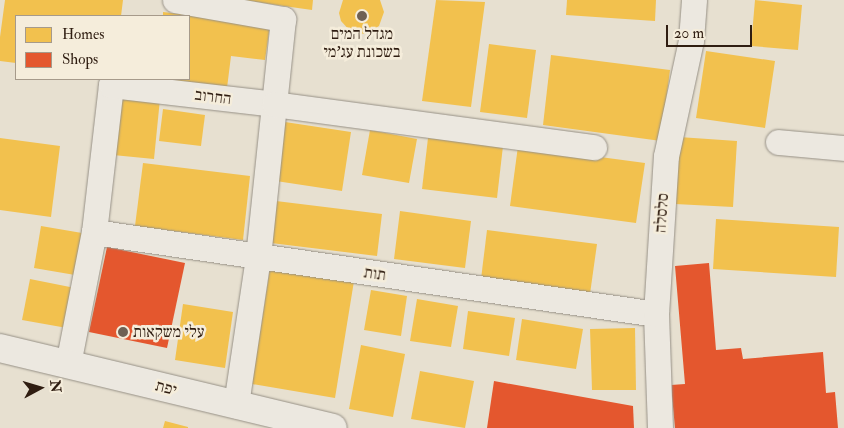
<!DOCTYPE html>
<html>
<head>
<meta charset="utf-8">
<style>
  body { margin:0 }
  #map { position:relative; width:844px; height:428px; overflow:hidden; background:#e7e0d0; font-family:"IM FELL Double Pica","Frank Ruhl Libre",serif }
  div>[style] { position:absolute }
  .homes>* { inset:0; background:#f2c14e }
  .shops>* { inset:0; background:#e4572e }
  .roads { filter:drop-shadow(0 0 1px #969086) drop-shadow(0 0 1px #969086) }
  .minor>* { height:25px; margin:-12.5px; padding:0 12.5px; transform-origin:12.5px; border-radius:12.5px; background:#ece8e0 }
  .tertiary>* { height:28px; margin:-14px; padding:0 14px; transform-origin:14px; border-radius:14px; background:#ece8e0 }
  .dots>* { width:14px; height:14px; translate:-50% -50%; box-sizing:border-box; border:2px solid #f5eddb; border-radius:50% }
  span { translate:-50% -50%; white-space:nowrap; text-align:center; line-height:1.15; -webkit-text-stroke:5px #f5eddb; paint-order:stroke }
  .poi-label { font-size:16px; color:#2f1d11 }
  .left { translate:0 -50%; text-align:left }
  .street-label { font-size:16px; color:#2f1d11 }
  .legend { position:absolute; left:15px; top:15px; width:175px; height:65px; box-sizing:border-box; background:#f5eddb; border:1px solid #a69a8a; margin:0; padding:6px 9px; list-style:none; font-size:15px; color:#2f1d11 }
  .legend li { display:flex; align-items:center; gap:10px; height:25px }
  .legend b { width:25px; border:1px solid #a69a8a }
  .north { position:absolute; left:15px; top:363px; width:50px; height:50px; -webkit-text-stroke:4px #f5eddb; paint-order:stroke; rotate:84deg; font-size:14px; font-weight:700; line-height:20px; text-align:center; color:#2f1d11 }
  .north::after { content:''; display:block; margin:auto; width:18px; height:22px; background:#2f1d11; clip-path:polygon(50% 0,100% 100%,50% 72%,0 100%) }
  .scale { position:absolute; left:666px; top:25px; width:86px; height:22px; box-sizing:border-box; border:2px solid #2f1d11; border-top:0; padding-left:6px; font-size:15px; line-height:18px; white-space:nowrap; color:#2f1d11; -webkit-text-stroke:4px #f5eddb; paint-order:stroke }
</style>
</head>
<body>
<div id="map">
  <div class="homes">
    <div style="clip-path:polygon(5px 0,123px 0,121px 16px,16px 16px,16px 63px,0 61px,0 37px)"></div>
    <div style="clip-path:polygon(242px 0,313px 0,312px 10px)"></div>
    <div style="clip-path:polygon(343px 0,380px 0,384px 12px,379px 26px,366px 34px,351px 32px,341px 21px,339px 13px)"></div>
    <div style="clip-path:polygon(436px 0,485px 2px,471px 107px,422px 101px)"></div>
    <div style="clip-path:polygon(567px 0,656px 0,655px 21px,566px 15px)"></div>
    <div style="clip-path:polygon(755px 0,802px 5px,798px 50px,751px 46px)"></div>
    <div style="clip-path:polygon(163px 12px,270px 25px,265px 60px,231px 56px,227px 88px,161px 79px,189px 79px,189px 16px,163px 16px)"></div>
    <div style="clip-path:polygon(489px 44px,536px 50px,527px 118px,480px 112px)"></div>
    <div style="clip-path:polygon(706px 51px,775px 61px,765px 128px,696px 118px)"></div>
    <div style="clip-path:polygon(551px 55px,670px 70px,661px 141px,543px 125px)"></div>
    <div style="clip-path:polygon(118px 95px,160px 99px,154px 159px,113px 155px)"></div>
    <div style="clip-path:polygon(163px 109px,205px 115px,201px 146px,159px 141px)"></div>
    <div style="clip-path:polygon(285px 122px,351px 132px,342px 191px,276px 181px)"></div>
    <div style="clip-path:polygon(370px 130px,417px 139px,409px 183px,362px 175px)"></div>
    <div style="clip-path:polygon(679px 137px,737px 141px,733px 207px,675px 204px)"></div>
    <div style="clip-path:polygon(0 138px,60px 146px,51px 217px,0 210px)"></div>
    <div style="clip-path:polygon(428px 138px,503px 146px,497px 198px,422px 189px)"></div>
    <div style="clip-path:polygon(518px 146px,645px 163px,636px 223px,510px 206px)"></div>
    <div style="clip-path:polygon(143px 163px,250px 176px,243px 240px,135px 226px)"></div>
    <div style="clip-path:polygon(276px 201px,382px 214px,377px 256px,271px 243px)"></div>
    <div style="clip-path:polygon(400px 211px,471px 221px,465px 268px,394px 259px)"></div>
    <div style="clip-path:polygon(716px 219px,839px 227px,836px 277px,713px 269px)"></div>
    <div style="clip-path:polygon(41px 226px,82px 233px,75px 275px,34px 268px)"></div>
    <div style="clip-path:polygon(487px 230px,597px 244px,590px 294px,481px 279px)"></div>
    <div style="clip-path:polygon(270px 268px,354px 281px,335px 398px,252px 384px)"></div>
    <div style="clip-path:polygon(30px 279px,75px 288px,67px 328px,22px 320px)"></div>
    <div style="clip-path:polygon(371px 290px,407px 296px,401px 336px,364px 330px)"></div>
    <div style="clip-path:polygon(417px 299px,458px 306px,451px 347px,410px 341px)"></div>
    <div style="clip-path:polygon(183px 304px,233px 312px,225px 368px,175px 360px)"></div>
    <div style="clip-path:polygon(468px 311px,515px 318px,509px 356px,463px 349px)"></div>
    <div style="clip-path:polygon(522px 319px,583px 329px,576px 369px,516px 360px)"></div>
    <div style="clip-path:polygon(635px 328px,636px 390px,592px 390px,590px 329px)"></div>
    <div style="clip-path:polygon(361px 345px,405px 354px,393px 417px,349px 409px)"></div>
    <div style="clip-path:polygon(420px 371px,474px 381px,465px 428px,411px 419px)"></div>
    <div style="clip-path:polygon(165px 421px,188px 427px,188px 428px,163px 428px)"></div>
  </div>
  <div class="shops">
    <div style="clip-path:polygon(107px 247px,185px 263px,167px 348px,89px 332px)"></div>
    <div style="clip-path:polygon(709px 263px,716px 350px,741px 348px,743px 359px,823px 352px,826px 393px,835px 392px,838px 428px,675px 428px,671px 385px,685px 384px,675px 266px)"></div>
    <div style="clip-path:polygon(494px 381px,633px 406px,634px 428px,487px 428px)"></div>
  </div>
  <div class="roads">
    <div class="minor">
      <div style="left:175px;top:0;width:110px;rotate:10deg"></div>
      <div style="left:283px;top:19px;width:239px;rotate:96deg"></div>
      <div style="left:258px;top:257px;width:150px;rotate:98.5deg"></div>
      <div style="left:778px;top:142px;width:66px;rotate:5.2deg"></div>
      <div style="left:94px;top:232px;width:568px;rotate:8.3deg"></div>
      <div style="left:68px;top:364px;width:135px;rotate:-78.9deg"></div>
      <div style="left:94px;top:232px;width:148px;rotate:-83.4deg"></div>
      <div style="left:111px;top:85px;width:164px;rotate:6.6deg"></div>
      <div style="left:274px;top:104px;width:323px;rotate:7.7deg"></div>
      <div style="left:660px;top:428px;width:114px;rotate:-92deg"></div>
      <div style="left:656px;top:314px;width:158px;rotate:-86.4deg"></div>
      <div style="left:666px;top:156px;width:119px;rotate:-77.8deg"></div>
      <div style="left:691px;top:40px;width:40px;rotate:-85.7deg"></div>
    </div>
    <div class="tertiary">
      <div style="left:0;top:348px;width:342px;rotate:13.5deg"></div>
    </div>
  </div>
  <div class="dots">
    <div style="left:362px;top:16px;background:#6f6154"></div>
    <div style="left:123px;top:332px;background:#6f6154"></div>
  </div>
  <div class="poi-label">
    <span style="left:362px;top:43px">מגדל המים<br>בשכונת עג'מי</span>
    <span class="left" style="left:133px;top:332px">עלי משקאות</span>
  </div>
  <div class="street-label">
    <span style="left:213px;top:97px;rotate:7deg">החרוב</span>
    <span style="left:662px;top:213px;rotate:-86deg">סלסלה</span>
    <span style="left:375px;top:274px;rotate:8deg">תות</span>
    <span style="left:166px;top:388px;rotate:14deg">יפת</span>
  </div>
  <ul class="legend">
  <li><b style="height:14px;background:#f2c14e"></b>Homes</li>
  <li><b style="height:14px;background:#e4572e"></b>Shops</li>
  </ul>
  <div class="north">N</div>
  <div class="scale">20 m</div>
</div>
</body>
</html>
